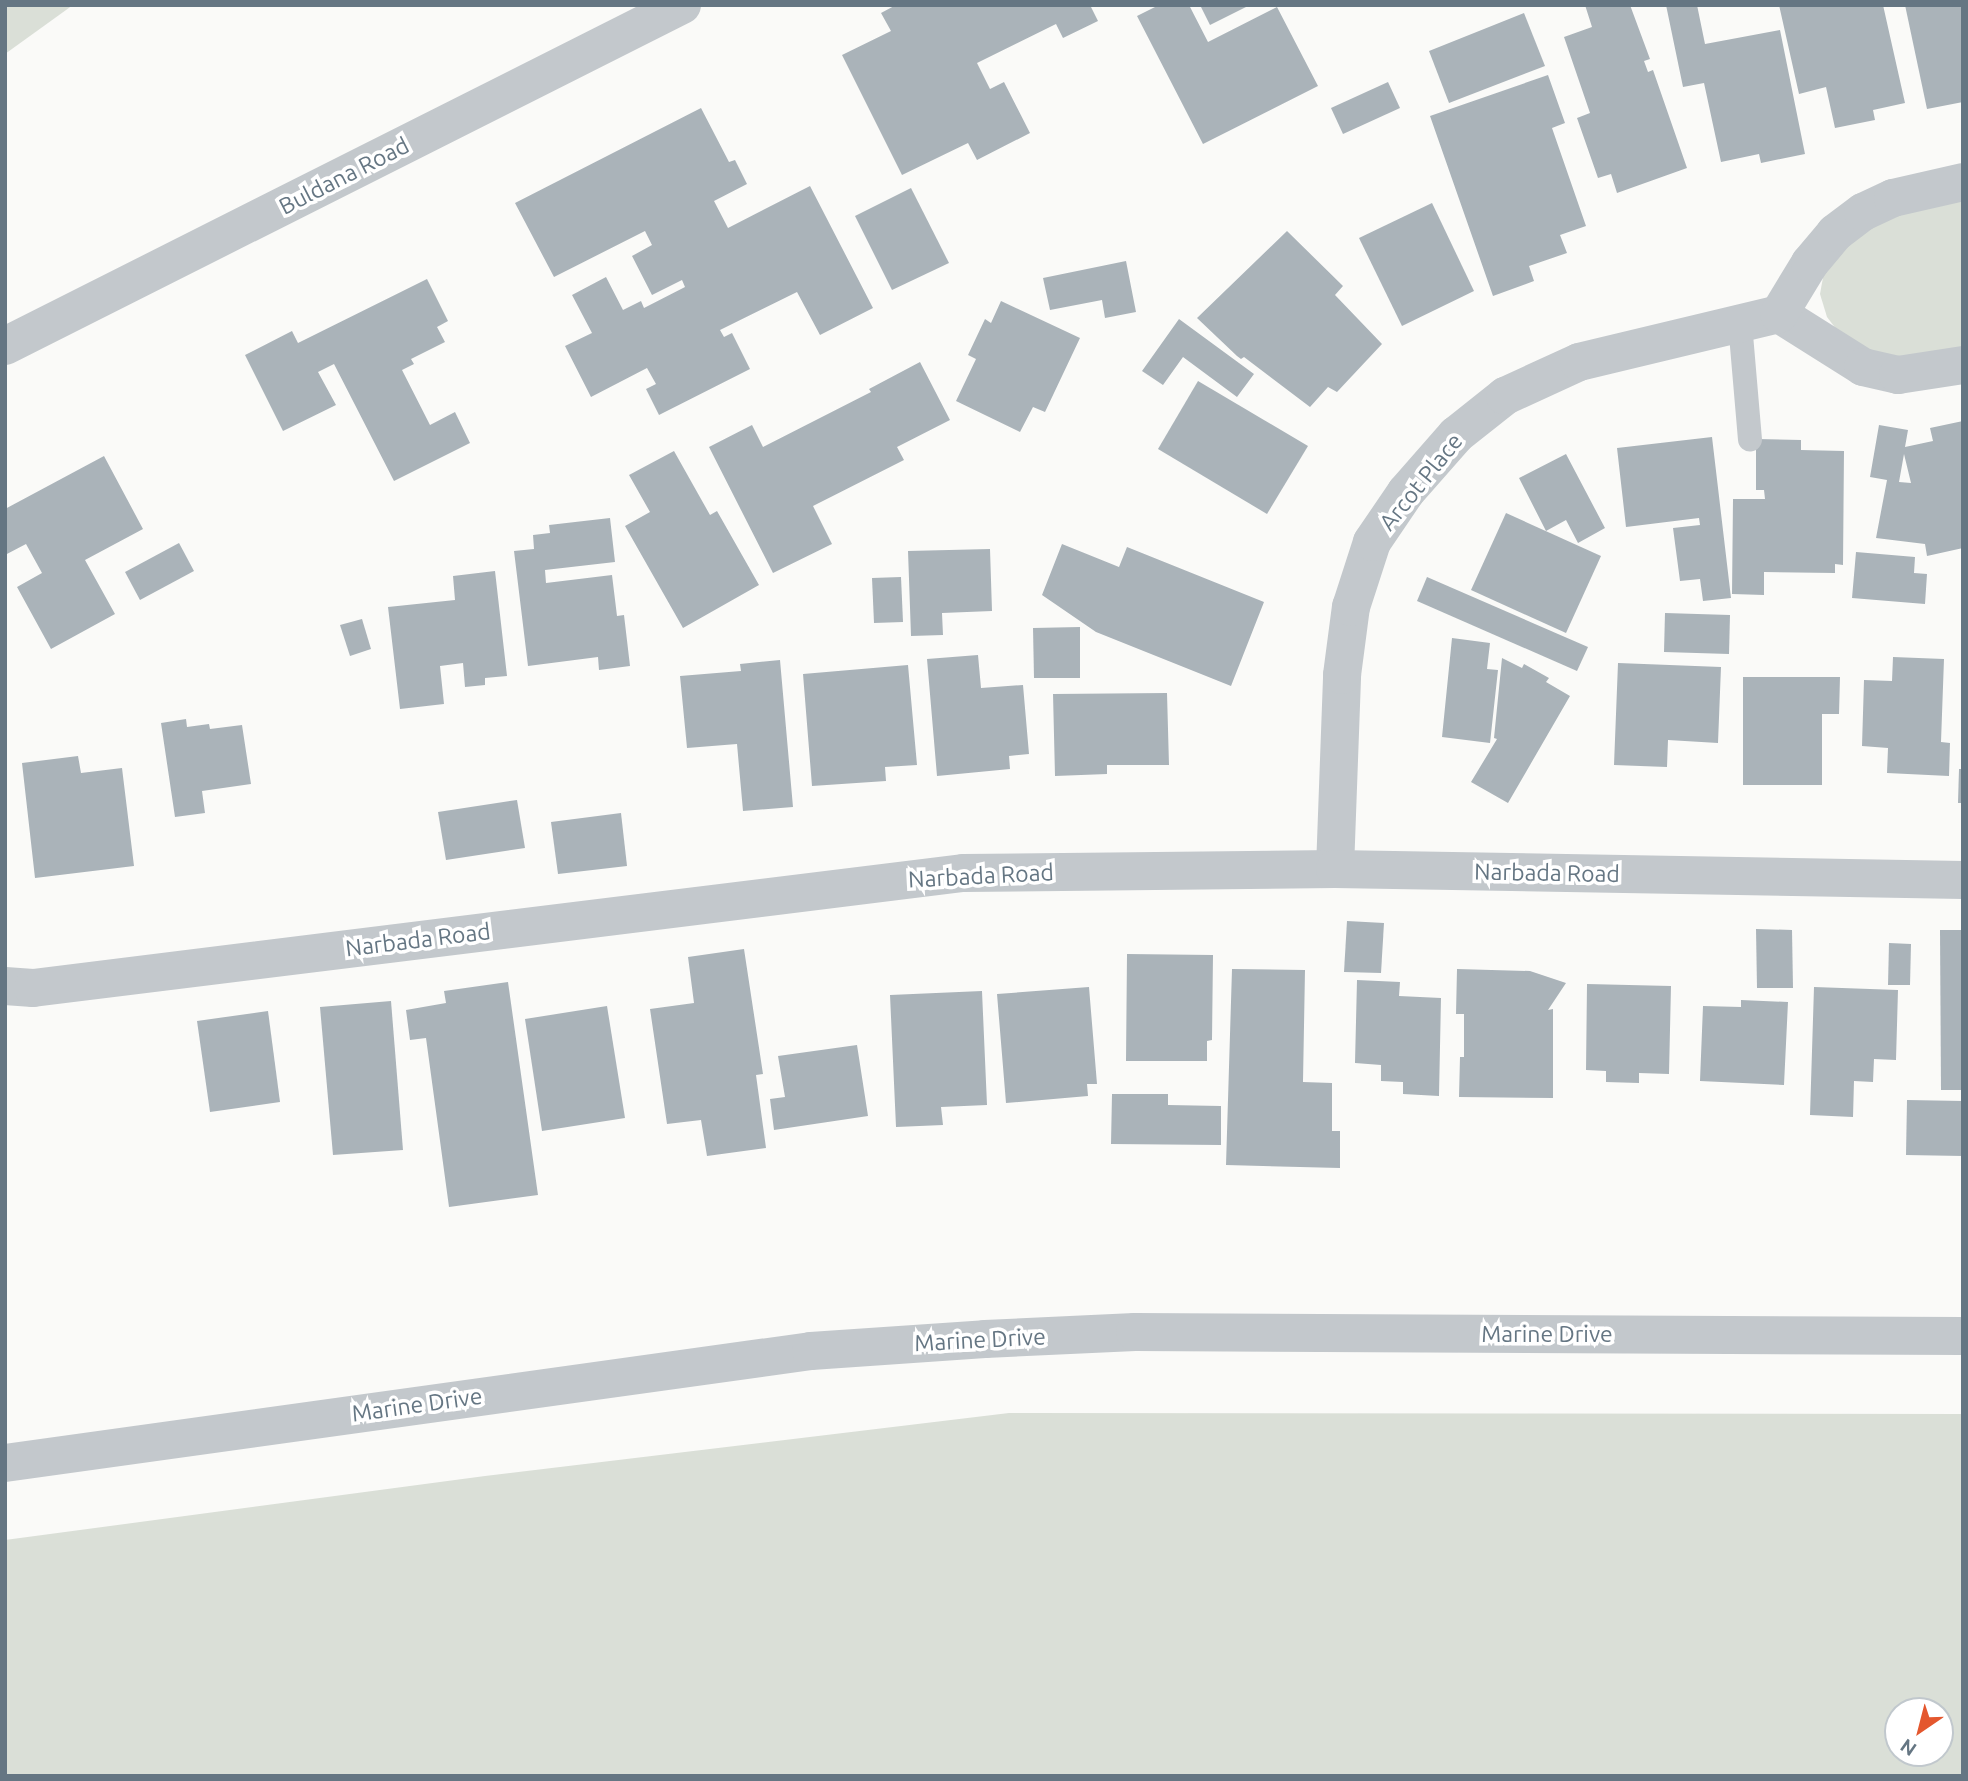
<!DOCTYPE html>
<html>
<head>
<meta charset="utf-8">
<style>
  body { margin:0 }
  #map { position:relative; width:1968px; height:1781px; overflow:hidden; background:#fafaf8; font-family:Ubuntu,sans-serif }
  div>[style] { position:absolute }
  .green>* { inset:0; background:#dadfd7 }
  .building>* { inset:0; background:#aab3b9 }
  .service>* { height:24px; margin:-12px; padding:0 12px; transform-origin:12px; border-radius:12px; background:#c3c8cc }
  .minor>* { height:38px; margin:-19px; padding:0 19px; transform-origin:19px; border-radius:19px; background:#c3c8cc }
  .tertiary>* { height:38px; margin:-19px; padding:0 19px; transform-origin:19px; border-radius:19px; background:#c3c8cc }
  span { translate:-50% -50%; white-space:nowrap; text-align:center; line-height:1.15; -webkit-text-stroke:7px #fff; paint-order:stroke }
  .street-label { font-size:23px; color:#657683 }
  .frame { position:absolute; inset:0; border:7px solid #657683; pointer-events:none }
  .north { position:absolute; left:1884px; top:1697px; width:70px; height:70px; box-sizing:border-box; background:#fff; border:2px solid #c1c8cd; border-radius:50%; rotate:215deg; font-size:19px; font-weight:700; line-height:28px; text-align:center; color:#657683 }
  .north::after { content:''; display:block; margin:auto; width:24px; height:32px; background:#e4572e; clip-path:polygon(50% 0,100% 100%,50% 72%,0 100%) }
</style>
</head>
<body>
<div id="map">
  <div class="green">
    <div style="clip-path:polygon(5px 5px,73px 5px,5px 54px)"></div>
    <div style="clip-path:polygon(1963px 195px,1963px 348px,1899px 358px,1862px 350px,1843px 338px,1827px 317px,1820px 294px,1824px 272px,1870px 221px)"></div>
    <div style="clip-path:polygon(evenodd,1009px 1413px,1963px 1414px,1963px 1774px,5px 1776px,5px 1540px,485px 1476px,1009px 1413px,1898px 1711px,1940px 1711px,1940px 1753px,1898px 1753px,1898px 1711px)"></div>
  </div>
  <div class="building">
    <div style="clip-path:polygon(896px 5px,1090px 5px,1098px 21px,1063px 38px,1056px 24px,977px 63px,990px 89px,1004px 82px,1030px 133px,977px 160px,968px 143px,902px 175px,842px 55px,891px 31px,881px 13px)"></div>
    <div style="clip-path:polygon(1159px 5px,1189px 5px,1208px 42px,1277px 7px,1318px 86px,1203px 144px,1137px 16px)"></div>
    <div style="clip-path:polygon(1200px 5px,1250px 5px,1210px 25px)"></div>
    <div style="clip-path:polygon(1585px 5px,1630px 5px,1650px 59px,1644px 61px,1648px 72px,1653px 70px,1687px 168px,1617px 193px,1611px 174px,1598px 178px,1577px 118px,1590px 113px,1564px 37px,1592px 27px)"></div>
    <div style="clip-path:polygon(1666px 5px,1697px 5px,1705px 44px,1780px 30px,1805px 154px,1761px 163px,1759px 154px,1721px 162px,1704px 83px,1683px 87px)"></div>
    <div style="clip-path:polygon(1779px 5px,1883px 5px,1905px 103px,1873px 110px,1875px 120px,1835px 128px,1826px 87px,1799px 94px)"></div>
    <div style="clip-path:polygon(1905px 5px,1963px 5px,1963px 102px,1927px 109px)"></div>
    <div style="clip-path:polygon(1524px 13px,1545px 66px,1449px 103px,1429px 51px)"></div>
    <div style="clip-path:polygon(1548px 75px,1565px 123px,1552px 128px,1586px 226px,1560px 235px,1567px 253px,1529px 266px,1534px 281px,1493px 296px,1430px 116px)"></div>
    <div style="clip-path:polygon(1388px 82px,1400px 108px,1343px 134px,1331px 108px)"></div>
    <div style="clip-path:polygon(701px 108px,729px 162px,735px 160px,747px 184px,714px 201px,728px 228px,810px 186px,873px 308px,820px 335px,797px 292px,720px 330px,724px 337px,732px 333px,750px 369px,659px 415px,646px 389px,656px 384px,647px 368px,591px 397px,565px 346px,592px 333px,572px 295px,606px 277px,623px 310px,641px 301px,644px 308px,685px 287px,682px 280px,652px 295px,632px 256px,652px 245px,645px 231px,554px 277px,515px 203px)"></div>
    <div style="clip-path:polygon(911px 188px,949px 263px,892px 290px,855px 216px)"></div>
    <div style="clip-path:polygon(1432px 203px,1474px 291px,1402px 326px,1359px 238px)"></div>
    <div style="clip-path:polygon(1287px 231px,1343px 286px,1335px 295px,1382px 344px,1337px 392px,1328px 387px,1310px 407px,1244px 357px,1241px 359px,1237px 356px,1197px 318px)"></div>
    <div style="clip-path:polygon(1126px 261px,1136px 312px,1105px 318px,1102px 300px,1050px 310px,1043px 278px)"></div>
    <div style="clip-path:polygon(427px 279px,448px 321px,437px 327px,445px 342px,411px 359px,414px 364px,402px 370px,430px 425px,455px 412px,470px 443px,394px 481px,334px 364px,318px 372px,336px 405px,283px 431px,245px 355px,292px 331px,298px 343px)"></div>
    <div style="clip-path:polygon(1001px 301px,1080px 338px,1045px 412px,1033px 407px,1020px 432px,956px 401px,976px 359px,968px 355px,985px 319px,991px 323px)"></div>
    <div style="clip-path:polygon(1179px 319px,1254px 374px,1237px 397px,1183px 357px,1163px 385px,1142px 371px)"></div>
    <div style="clip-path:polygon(920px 362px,950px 420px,897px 447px,904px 460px,813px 506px,832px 544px,773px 573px,709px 447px,752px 425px,763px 447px,871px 392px,869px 389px)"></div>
    <div style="clip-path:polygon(1198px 381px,1308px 446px,1267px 514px,1158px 449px)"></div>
    <div style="clip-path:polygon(evenodd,1963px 421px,1963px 548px,1927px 556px,1925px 544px,1876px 538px,1887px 480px,1870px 477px,1879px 425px,1908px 430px,1905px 447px,1933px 441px,1930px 428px,1963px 421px,1904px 454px,1911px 483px,1899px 482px,1904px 454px)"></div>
    <div style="clip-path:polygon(1712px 437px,1731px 598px,1703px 601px,1700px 579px,1680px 581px,1673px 528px,1700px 525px,1699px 518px,1626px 527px,1617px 448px)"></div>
    <div style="clip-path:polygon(1756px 439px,1801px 440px,1801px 450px,1844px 451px,1843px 565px,1835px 564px,1835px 573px,1764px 572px,1764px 595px,1732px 594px,1733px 499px,1765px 499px,1764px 490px,1756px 490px)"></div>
    <div style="clip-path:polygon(674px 451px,710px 515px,717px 511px,759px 585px,683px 628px,625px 526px,650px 512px,629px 475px)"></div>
    <div style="clip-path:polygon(1566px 454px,1605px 528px,1578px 543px,1566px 520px,1546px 531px,1519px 478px)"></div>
    <div style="clip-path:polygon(104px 456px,143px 529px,85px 560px,115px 614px,51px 649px,17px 587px,42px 573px,26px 544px,5px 555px,5px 509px)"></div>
    <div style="clip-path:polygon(1506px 513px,1601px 556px,1566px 633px,1471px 590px)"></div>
    <div style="clip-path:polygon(610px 518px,615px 562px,545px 570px,546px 583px,612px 575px,617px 616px,624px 615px,630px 666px,599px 670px,598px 657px,528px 666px,514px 551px,534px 549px,533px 535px,550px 533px,549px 525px)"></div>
    <div style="clip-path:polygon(179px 543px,194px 571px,140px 600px,125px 572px)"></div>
    <div style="clip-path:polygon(1062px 544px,1119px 567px,1127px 547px,1264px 602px,1231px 686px,1096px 632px,1042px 595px)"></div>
    <div style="clip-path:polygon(990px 549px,992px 611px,942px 613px,943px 635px,911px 636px,908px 551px)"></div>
    <div style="clip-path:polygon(1856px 552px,1915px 557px,1914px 573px,1927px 574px,1925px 604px,1852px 598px)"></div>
    <div style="clip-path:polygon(495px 571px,507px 676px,485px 678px,485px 685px,465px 687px,463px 663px,440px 666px,444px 704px,400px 709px,388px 607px,455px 600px,453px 576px)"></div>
    <div style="clip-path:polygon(901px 577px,903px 622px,874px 623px,872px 578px)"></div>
    <div style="clip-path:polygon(1427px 577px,1588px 647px,1577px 671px,1417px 601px)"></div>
    <div style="clip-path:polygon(1665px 613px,1730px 615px,1729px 654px,1664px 652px)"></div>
    <div style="clip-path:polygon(362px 619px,371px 649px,350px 656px,340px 625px)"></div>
    <div style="clip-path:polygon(1080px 627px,1080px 678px,1034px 678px,1033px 628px)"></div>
    <div style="clip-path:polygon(1452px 638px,1490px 643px,1487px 669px,1498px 670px,1490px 743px,1442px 737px)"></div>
    <div style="clip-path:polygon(978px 655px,981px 688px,1023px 685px,1029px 754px,1009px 756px,1010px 769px,937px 776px,927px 659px)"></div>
    <div style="clip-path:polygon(1893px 657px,1944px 659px,1941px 742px,1950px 743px,1949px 776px,1887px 773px,1888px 748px,1862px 746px,1864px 680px,1892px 681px)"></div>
    <div style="clip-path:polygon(1502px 658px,1522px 668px,1524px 664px,1549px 678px,1546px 682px,1570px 696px,1508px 803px,1471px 782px,1497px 739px,1494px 738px)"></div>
    <div style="clip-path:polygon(780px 660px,793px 807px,743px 811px,737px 744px,687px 748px,680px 676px,741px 671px,740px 664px)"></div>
    <div style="clip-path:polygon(1618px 663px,1721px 667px,1718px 743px,1668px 740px,1667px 767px,1614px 765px)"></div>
    <div style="clip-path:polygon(908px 665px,917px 765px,885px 767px,886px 781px,812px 786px,803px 674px)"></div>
    <div style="clip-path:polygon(1743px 677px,1840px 677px,1839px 714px,1822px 714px,1822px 785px,1743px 785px)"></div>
    <div style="clip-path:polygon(1167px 693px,1169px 765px,1107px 765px,1107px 774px,1055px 776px,1053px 694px)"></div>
    <div style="clip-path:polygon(186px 719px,187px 727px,209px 724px,210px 729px,242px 725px,251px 784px,202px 791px,205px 813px,175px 817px,161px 723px)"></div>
    <div style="clip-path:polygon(78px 756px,81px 773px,122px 768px,134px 866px,35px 878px,22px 763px)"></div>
    <div style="clip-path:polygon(1959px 769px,1963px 769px,1963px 803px,1958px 803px)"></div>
    <div style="clip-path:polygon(517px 800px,525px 848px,446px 860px,438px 812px)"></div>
    <div style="clip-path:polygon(621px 813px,627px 866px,558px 874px,551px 822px)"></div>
    <div style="clip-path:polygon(1347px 921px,1384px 923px,1381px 973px,1344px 972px)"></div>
    <div style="clip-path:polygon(1756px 929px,1792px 930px,1793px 988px,1757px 988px)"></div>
    <div style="clip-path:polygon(1940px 930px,1963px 930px,1963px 1090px,1941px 1090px)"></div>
    <div style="clip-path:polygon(1889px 943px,1911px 944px,1910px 985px,1888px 985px)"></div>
    <div style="clip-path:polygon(744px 949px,763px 1074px,756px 1075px,766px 1148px,707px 1156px,701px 1120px,667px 1124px,650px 1009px,694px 1003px,688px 957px)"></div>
    <div style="clip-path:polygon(1127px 954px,1213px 955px,1212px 1040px,1207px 1041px,1207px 1061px,1126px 1061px)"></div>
    <div style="clip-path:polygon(1232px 969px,1305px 970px,1303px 1082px,1332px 1083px,1332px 1131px,1340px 1131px,1340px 1168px,1226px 1165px)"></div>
    <div style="clip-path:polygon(1457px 969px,1530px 971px,1566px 983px,1548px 1010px,1553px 1009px,1553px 1098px,1459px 1097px,1460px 1057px,1464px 1057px,1464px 1014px,1456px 1014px)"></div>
    <div style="clip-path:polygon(1357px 980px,1400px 982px,1399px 996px,1441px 998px,1439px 1096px,1403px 1094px,1403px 1082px,1381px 1081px,1381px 1065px,1355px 1063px)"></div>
    <div style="clip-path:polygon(508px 982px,538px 1195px,449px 1207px,426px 1038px,410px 1040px,406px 1010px,446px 1003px,444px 991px)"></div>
    <div style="clip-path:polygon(1587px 984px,1671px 986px,1669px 1074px,1639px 1073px,1639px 1083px,1606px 1082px,1606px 1071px,1586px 1070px)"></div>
    <div style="clip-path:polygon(1089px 987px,1097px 1084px,1087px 1084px,1088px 1096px,1006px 1103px,997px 994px)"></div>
    <div style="clip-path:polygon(1814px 987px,1898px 990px,1896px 1060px,1874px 1059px,1873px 1082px,1854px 1081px,1853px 1117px,1810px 1115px)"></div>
    <div style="clip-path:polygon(982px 991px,987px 1105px,941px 1107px,943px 1125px,896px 1127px,890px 995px)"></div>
    <div style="clip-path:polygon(1741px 1000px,1788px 1002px,1784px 1085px,1700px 1081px,1703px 1006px,1741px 1007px)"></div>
    <div style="clip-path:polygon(391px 1001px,403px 1150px,333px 1155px,320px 1007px)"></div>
    <div style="clip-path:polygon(607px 1006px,625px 1118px,542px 1131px,525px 1019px)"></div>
    <div style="clip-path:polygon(268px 1011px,280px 1102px,210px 1112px,197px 1021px)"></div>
    <div style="clip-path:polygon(857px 1045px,868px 1116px,774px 1130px,770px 1099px,785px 1097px,778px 1056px)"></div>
    <div style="clip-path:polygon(1112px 1094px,1168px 1094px,1168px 1105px,1221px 1106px,1221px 1145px,1111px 1144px)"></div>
    <div style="clip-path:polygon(1907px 1100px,1963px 1101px,1963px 1156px,1906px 1155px)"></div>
  </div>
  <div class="service">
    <div style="left:1740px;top:323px;width:117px;rotate:85.1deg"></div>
  </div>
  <div class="minor">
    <div style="left:1779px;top:314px;width:99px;rotate:32.2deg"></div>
    <div style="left:1863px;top:367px;width:36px;rotate:13deg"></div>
    <div style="left:1898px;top:375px;width:66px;rotate:-8.7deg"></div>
    <div style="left:5px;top:346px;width:758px;rotate:-26.73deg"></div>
    <div style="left:1335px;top:869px;width:194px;rotate:-87.9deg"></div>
    <div style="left:1342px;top:675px;width:69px;rotate:-82.5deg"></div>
    <div style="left:1351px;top:607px;width:68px;rotate:-72.1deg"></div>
    <div style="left:1372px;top:542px;width:60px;rotate:-55.8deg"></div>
    <div style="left:1406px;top:492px;width:76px;rotate:-48.7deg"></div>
    <div style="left:1456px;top:435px;width:63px;rotate:-38.5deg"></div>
    <div style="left:1505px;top:396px;width:81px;rotate:-24.7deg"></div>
    <div style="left:1579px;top:362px;width:206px;rotate:-13.5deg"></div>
    <div style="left:1779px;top:314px;width:60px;rotate:-58.7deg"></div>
    <div style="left:1810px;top:263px;width:39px;rotate:-50deg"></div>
    <div style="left:1835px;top:233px;width:35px;rotate:-37deg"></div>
    <div style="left:1863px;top:212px;width:33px;rotate:-25deg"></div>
    <div style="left:1893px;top:198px;width:72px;rotate:-12.9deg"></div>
    <div style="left:5px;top:986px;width:28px;rotate:4deg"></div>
    <div style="left:33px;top:988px;width:937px;rotate:-7.05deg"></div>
    <div style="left:963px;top:873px;width:372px;rotate:-0.6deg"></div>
    <div style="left:1335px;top:869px;width:628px;rotate:1deg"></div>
  </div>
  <div class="tertiary">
    <div style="left:5px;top:1463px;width:814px;rotate:-7.91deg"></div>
    <div style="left:811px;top:1351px;width:174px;rotate:-3.9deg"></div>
    <div style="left:985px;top:1339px;width:150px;rotate:-2.7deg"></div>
    <div style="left:1135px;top:1332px;width:828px;rotate:0.28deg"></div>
  </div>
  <div class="street-label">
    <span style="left:344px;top:176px;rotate:-27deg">Buldana Road</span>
    <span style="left:1421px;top:482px;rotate:-51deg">Arcot Place</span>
    <span style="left:1547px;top:873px;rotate:1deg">Narbada Road</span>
    <span style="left:981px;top:876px;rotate:-3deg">Narbada Road</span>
    <span style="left:418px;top:940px;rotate:-7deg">Narbada Road</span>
    <span style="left:1547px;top:1334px">Marine Drive</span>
    <span style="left:980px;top:1340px;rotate:-3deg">Marine Drive</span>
    <span style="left:417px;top:1405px;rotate:-8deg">Marine Drive</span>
  </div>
  <div class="frame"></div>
  <div class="north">N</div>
</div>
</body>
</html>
